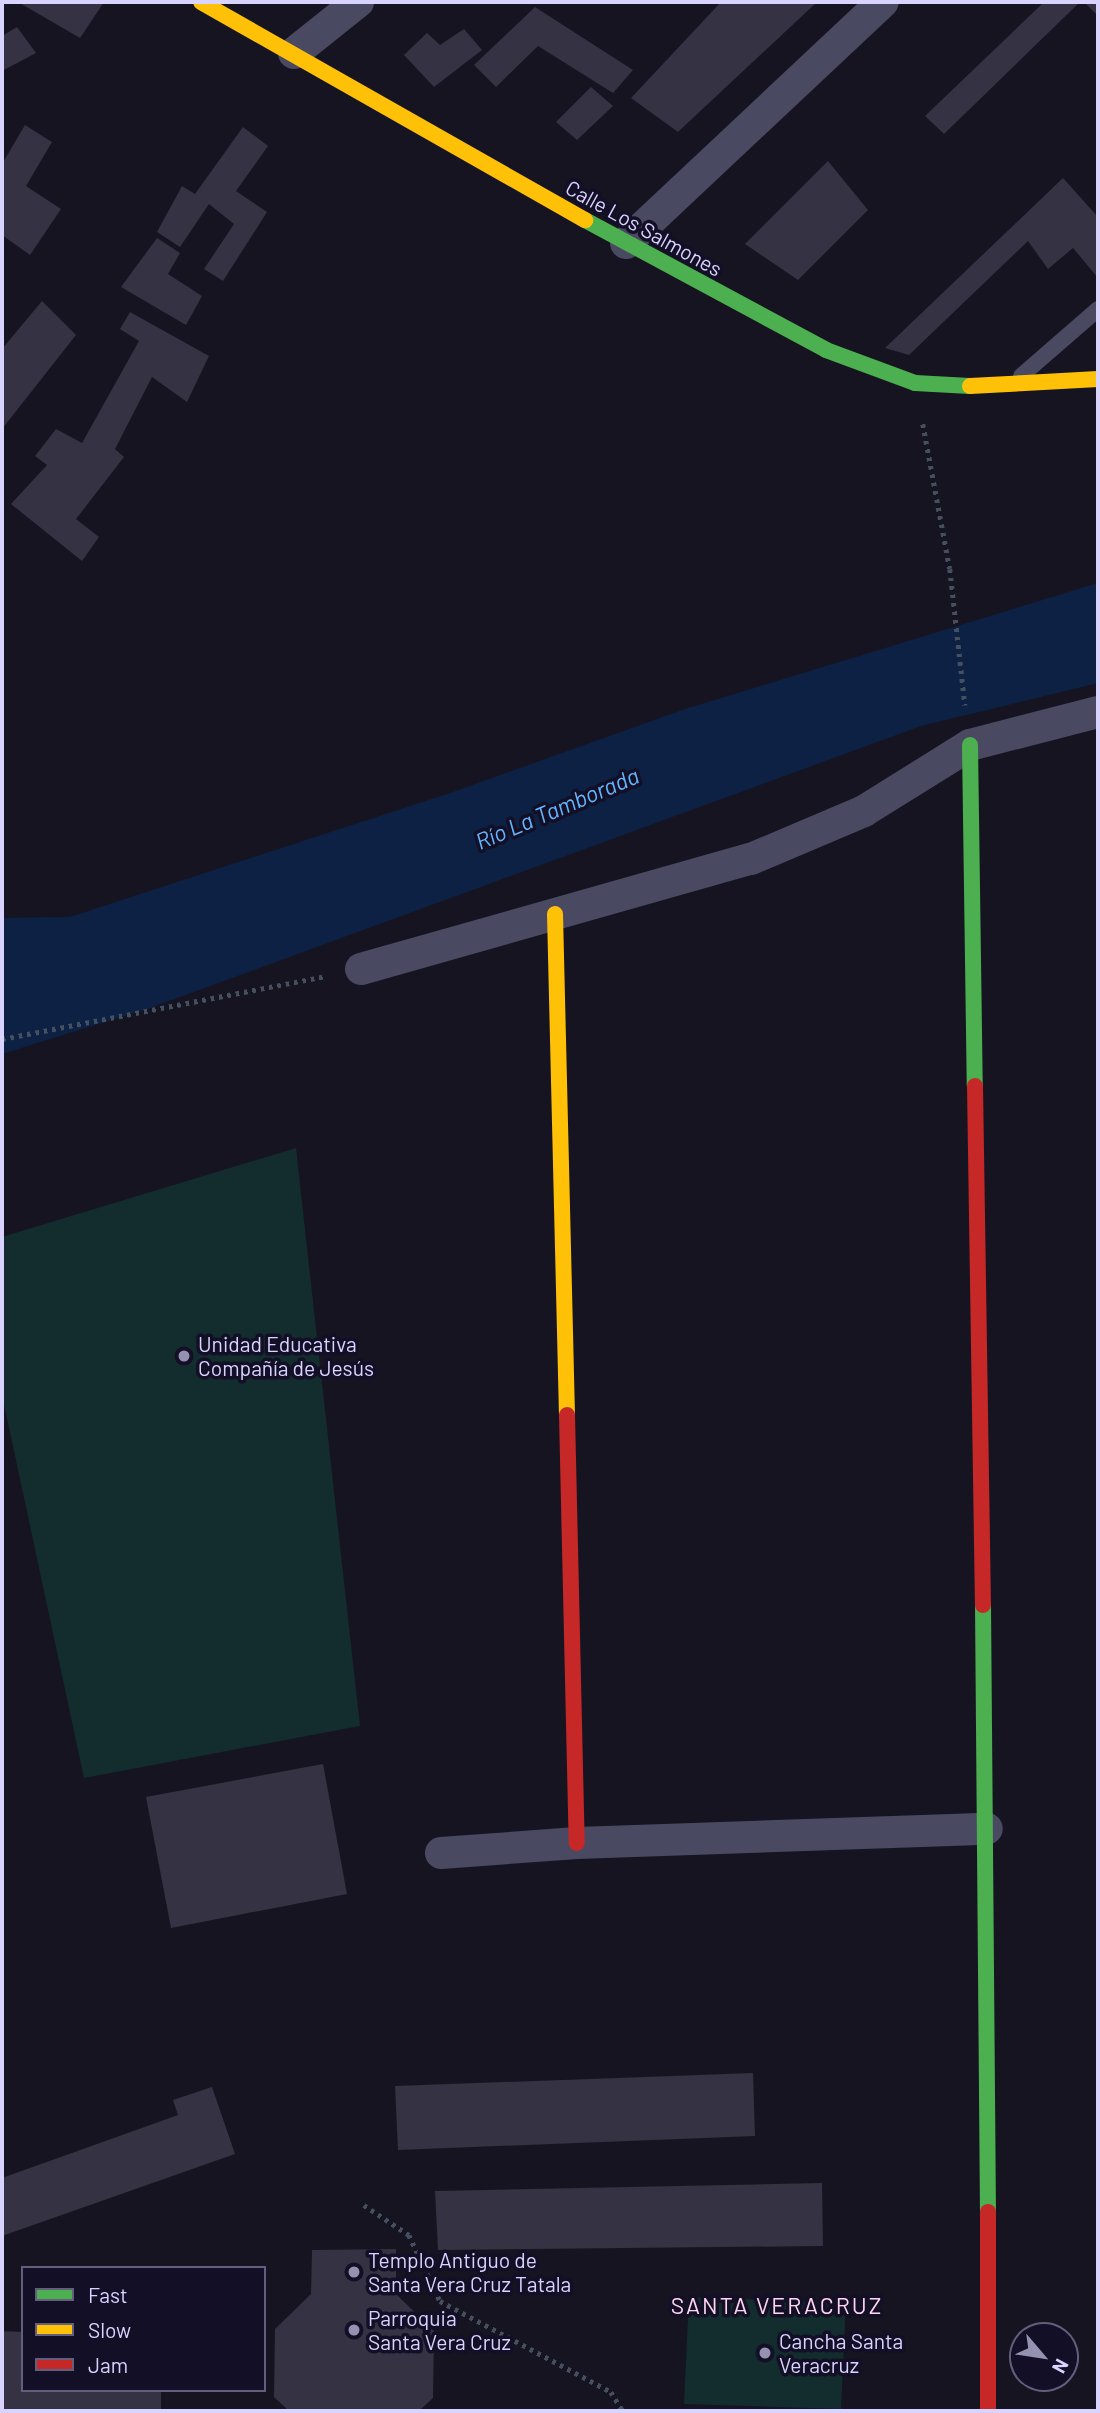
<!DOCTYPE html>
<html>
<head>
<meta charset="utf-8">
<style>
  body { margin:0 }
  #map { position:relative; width:1100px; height:2413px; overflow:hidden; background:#161421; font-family:Barlow,sans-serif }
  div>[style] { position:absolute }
  .green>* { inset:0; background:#132c2d }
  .water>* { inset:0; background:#0d2144 }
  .building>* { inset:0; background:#343243 }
  .path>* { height:4.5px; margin-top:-2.25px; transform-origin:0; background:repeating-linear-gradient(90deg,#44505f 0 3.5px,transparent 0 8.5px) }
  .lane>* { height:16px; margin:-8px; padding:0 8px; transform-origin:8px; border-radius:8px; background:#4a4962 }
  .street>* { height:32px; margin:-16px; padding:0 16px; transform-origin:16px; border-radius:16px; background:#4a4962 }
  .fast>* { height:16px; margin:-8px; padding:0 8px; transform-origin:8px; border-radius:8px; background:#4caf50 }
  .slow>* { height:16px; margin:-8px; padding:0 8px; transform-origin:8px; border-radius:8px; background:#ffc107 }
  .jam>* { height:16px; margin:-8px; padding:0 8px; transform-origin:8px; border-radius:8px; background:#c62828 }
  .dots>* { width:19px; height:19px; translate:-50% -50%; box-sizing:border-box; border:4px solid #130f26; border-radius:50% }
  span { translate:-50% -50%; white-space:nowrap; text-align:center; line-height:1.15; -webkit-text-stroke:7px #130f26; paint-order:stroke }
  .street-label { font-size:21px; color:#d9d4ff }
  .poi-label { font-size:21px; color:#d9d4ff }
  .left { translate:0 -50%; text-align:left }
  .water-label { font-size:23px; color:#62b6ff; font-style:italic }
  .neighbourhood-label { font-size:23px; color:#ffd6f0; letter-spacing:2px }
  .frame { position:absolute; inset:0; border:4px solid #d9d4ff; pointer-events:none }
  .legend { position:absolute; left:21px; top:2266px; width:245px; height:126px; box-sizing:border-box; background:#130f26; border:2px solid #625e7d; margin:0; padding:9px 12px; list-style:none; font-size:21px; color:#d9d4ff }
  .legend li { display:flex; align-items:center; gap:14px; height:35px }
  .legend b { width:35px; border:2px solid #625e7d }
  .north { position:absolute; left:1009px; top:2322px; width:70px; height:70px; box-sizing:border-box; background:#130f26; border:2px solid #625e7d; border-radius:50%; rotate:119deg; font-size:19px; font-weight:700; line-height:28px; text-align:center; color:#d9d4ff }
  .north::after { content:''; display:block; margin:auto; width:24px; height:32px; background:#9591b1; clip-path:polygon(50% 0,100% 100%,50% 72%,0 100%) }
</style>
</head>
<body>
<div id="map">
  <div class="green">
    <div style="clip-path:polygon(296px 1148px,360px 1726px,84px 1778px,2px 1395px,2px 1237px)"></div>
    <div style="clip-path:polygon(689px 2297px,846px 2303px,841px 2409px,684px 2404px)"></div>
  </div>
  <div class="water">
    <div style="clip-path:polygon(1098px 583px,1098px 683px,921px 726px,150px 1008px,2px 1054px,2px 918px,70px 917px,450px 793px,685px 709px)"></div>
  </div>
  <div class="building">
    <div style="clip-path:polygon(18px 2px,104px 2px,80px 38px)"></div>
    <div style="clip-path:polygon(721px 2px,817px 2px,678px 132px,631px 98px)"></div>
    <div style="clip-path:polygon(1044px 2px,1080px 2px,944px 134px,925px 116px)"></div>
    <div style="clip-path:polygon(1084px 2px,1098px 2px,1098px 12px,1096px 14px)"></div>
    <div style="clip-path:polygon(535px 7px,633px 70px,613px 93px,538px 46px,496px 87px,474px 65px)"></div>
    <div style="clip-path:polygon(17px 27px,36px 53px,2px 71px,2px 36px)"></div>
    <div style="clip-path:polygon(464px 29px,482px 50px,434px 87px,404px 55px,427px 33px,440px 45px)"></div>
    <div style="clip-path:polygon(591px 87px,613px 106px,577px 140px,556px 122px)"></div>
    <div style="clip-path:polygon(25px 125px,52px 142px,26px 186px,61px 209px,30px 255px,2px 235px,2px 164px)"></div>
    <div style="clip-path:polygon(243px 127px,268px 146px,236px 191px,267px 212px,223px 281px,204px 269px,234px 224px,209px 204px,180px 247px,157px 232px,182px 186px,195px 194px)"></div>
    <div style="clip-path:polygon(828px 161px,868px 210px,798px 280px,745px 244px)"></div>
    <div style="clip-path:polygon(1063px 178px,1098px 217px,1098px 278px,1073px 248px,1048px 269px,1028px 241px,909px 355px,885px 348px)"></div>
    <div style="clip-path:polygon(157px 238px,180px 253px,168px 274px,202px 296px,186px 325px,121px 287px)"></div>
    <div style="clip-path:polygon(42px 301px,76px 335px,2px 429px,2px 349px)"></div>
    <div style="clip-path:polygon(130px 312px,209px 356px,187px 402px,152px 377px,115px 449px,124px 457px,76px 519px,99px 537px,82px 561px,11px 504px,47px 465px,35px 456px,56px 429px,82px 443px,139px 341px,120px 329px)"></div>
    <div style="clip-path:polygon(323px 1764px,347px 1894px,171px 1928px,146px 1797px)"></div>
    <div style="clip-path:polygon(753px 2073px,755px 2136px,398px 2150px,395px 2086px)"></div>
    <div style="clip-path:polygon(212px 2087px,235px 2154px,2px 2236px,2px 2178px,178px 2115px,173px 2100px)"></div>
    <div style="clip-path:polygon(822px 2183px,823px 2246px,438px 2250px,435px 2191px)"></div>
    <div style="clip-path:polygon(396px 2249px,396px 2294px,434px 2331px,433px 2398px,419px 2411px,289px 2411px,274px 2397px,275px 2329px,311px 2294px,312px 2250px)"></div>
    <div style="clip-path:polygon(2px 2331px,23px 2332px,23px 2390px,161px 2390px,161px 2411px,2px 2411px)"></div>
  </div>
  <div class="path">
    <div style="left:923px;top:424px;width:147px;rotate:79.5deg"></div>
    <div style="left:950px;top:569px;width:137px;rotate:83.7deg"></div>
    <div style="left:2px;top:1039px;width:331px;rotate:-11deg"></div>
    <div style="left:364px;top:2205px;width:54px;rotate:33.7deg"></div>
    <div style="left:409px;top:2235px;width:73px;rotate:64.8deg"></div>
    <div style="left:440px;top:2301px;width:194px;rotate:28deg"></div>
    <div style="left:611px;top:2392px;width:22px;rotate:58deg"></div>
  </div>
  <div class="lane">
    <div style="left:1021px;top:376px;width:102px;rotate:-41deg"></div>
  </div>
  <div class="street">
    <div style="left:294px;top:53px;width:82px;rotate:-38.6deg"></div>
    <div style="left:626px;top:243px;width:352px;rotate:-43.2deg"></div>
    <div style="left:361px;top:969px;width:405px;rotate:-15.8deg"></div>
    <div style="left:751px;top:859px;width:123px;rotate:-23deg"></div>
    <div style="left:864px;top:811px;width:125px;rotate:-31.9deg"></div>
    <div style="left:970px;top:745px;width:132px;rotate:-14.5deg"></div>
    <div style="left:441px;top:1853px;width:136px;rotate:-4.2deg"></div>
    <div style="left:577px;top:1843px;width:410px;rotate:-2deg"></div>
  </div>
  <div class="fast">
    <div style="left:585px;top:220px;width:274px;rotate:28.3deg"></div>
    <div style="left:826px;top:350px;width:95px;rotate:20.3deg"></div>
    <div style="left:915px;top:383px;width:55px;rotate:3.1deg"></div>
    <div style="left:970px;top:745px;width:341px;rotate:89.2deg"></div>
    <div style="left:983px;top:1605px;width:607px;rotate:89.53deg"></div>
  </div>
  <div class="slow">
    <div style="left:201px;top:2px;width:442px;rotate:29.6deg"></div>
    <div style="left:970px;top:386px;width:128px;rotate:-3.1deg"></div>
    <div style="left:555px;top:914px;width:501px;rotate:88.63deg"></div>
  </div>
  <div class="jam">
    <div style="left:975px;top:1086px;width:519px;rotate:89.12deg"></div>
    <div style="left:567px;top:1415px;width:428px;rotate:88.7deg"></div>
    <div style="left:988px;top:2212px;width:199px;rotate:90deg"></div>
  </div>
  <div class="dots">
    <div style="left:184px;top:1356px;background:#9591b1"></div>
    <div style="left:354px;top:2272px;background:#9591b1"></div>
    <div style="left:354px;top:2330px;background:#9591b1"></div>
    <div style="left:765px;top:2353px;background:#9591b1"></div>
  </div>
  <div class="street-label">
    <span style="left:644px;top:228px;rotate:29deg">Calle Los Salmones</span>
  </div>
  <div class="poi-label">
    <span class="left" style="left:198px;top:1356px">Unidad Educativa<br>Compañía de Jesús</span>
    <span class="left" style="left:368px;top:2272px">Templo Antiguo de<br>Santa Vera Cruz Tatala</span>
    <span class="left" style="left:368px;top:2330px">Parroquia<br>Santa Vera Cruz</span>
    <span class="left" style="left:779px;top:2353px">Cancha Santa<br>Veracruz</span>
  </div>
  <div class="water-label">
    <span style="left:557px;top:808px;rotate:-23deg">Río La Tamborada</span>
  </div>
  <div class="neighbourhood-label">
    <span style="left:777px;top:2305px">SANTA VERACRUZ</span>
  </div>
  <div class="frame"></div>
  <ul class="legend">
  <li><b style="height:9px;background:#4caf50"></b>Fast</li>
  <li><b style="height:9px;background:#ffc107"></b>Slow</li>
  <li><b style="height:9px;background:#c62828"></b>Jam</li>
  </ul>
  <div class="north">N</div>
</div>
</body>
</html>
